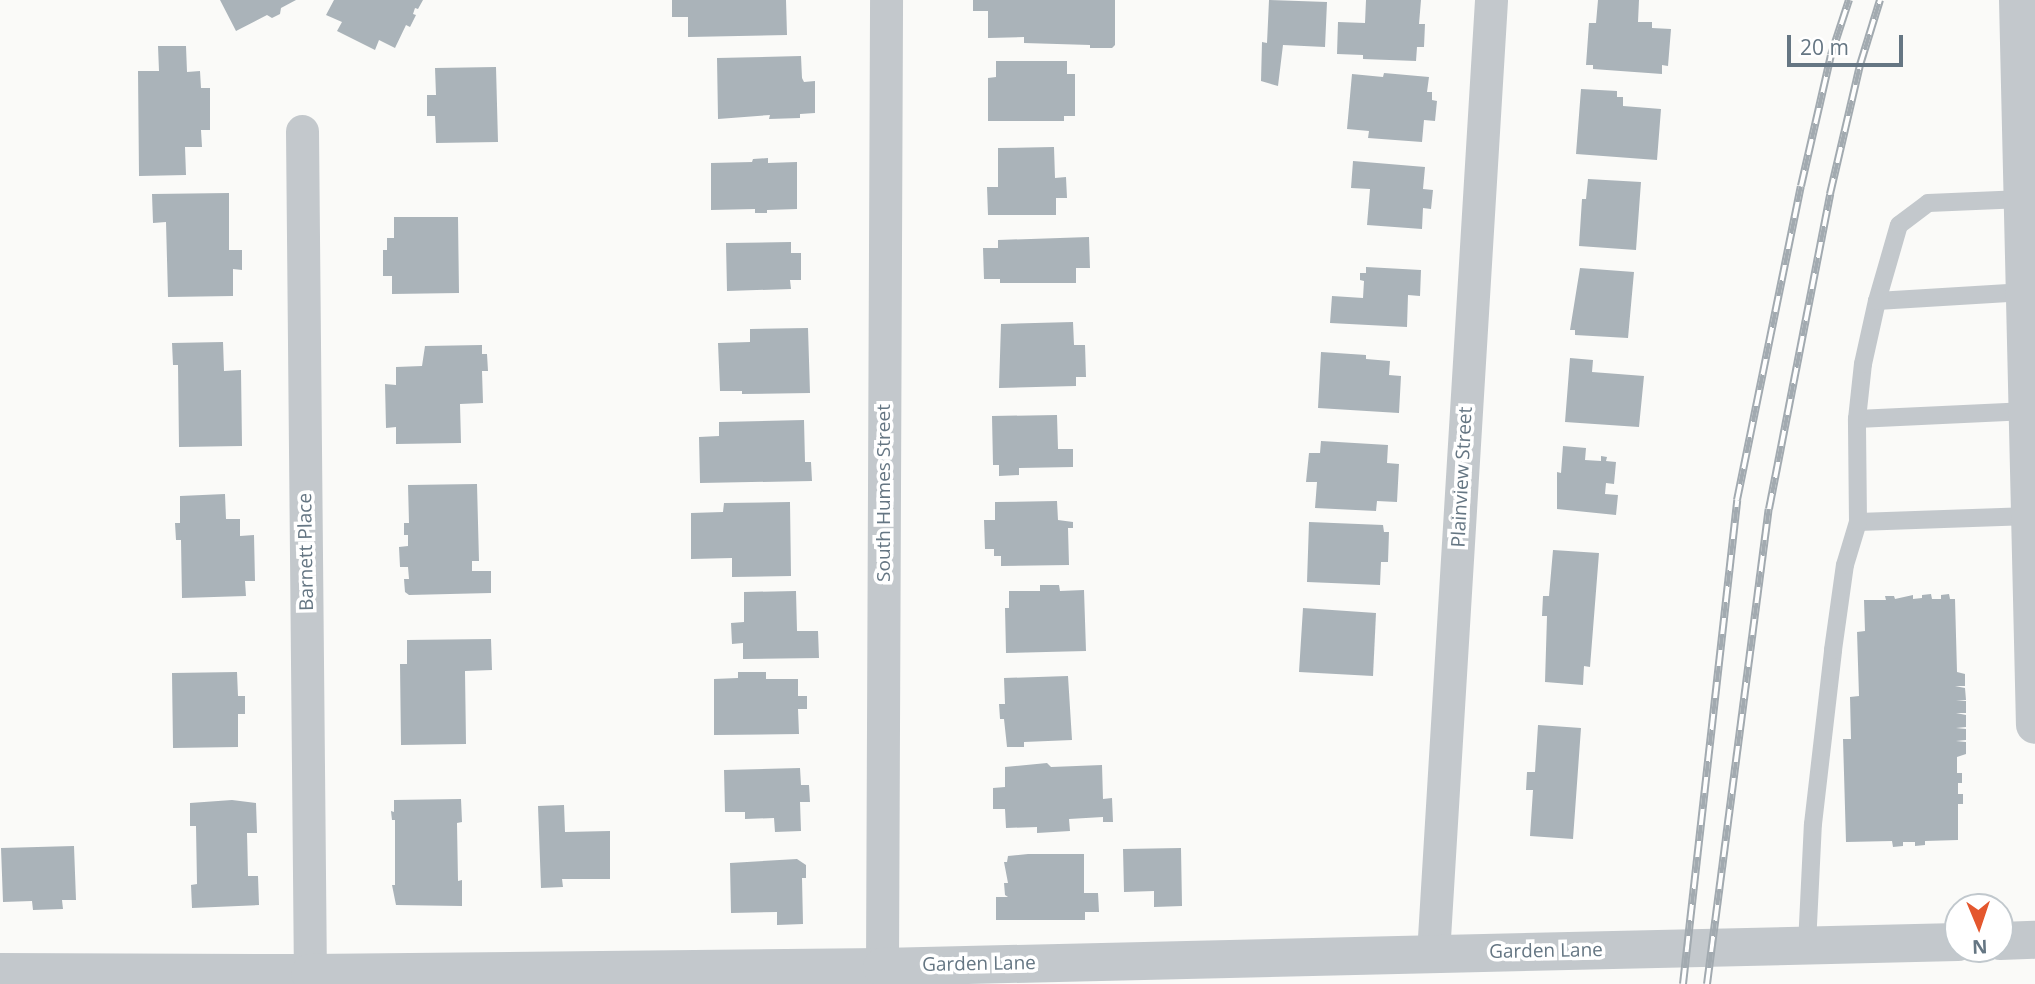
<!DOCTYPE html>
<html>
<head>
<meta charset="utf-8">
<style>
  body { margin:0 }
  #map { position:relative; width:2035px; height:984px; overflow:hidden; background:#fafaf8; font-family:"Open Sans",sans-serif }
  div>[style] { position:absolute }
  .building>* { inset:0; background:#aab3b9 }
  .service>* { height:18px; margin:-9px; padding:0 9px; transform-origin:9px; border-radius:9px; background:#c3c8cc }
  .minor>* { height:33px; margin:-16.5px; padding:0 16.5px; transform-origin:16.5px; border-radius:16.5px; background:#c3c8cc }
  .tertiary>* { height:38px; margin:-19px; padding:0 19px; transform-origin:19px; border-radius:19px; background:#c3c8cc }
  .rail>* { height:8px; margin-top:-4px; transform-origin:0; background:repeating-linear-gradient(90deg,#fff 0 16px,#a2aab0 0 32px); box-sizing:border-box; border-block:2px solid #a2aab0 }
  span { translate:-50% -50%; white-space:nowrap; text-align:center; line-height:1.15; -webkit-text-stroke:7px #fff; paint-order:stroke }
  .street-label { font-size:19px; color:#657683 }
  .north { position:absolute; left:1944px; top:893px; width:70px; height:70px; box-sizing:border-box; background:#fff; border:2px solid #c1c8cd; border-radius:50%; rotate:178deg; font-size:19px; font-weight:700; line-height:28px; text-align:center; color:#657683 }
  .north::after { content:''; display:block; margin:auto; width:24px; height:32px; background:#e4572e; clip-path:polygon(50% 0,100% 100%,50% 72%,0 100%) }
  .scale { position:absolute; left:1787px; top:35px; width:116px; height:32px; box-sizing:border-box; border:4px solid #657683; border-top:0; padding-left:9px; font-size:21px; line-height:24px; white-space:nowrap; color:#657683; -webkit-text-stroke:5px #fff; paint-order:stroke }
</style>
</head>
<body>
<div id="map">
  <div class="building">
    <div style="clip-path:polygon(220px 0,296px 0,281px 8px,280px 14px,272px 18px,267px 15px,236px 31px)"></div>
    <div style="clip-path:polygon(334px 0,423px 0,418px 9px,415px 8px,413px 14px,416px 15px,410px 27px,406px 25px,395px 48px,379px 40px,375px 50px,337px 31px,342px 22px,326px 15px)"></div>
    <div style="clip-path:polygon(672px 0,786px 0,787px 35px,688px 37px,688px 17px,672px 17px)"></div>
    <div style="clip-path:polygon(973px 0,1115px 0,1115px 45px,1112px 48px,1090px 48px,1090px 45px,1024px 43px,1024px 37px,988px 38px,988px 11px,973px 11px)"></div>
    <div style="clip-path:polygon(1269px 0,1327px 2px,1325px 47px,1283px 45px,1278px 86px,1261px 81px,1262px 42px,1267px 43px)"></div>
    <div style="clip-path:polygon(1366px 0,1421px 0,1419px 24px,1425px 24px,1424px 47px,1417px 47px,1416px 61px,1363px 59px,1363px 55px,1337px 54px,1338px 22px,1365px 23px)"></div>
    <div style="clip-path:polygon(1598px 0,1639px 0,1638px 22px,1652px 22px,1652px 28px,1671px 29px,1668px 66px,1662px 65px,1662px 74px,1593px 69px,1593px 65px,1586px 65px,1589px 23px,1596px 23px)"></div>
    <div style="clip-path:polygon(158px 46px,186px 46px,187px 72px,200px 71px,201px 88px,210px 88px,210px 130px,201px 130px,202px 147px,185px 147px,186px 175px,139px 176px,138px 71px,159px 71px)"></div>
    <div style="clip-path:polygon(801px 56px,802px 78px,804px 82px,815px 81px,815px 113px,800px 114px,800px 118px,769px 119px,770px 115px,718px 119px,717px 58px)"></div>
    <div style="clip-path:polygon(996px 61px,1067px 61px,1067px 74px,1075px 74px,1075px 116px,1064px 116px,1064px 121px,988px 121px,988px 78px,996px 77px)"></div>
    <div style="clip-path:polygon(496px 67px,498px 142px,436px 143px,435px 116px,427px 116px,427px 95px,436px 95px,435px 68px)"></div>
    <div style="clip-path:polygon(1384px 73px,1429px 77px,1427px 92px,1432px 92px,1432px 100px,1437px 101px,1435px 121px,1424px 120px,1422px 142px,1368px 138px,1369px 131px,1347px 129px,1352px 74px,1383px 77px)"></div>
    <div style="clip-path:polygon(1581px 89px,1617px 91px,1617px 97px,1623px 97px,1623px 106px,1661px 109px,1657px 160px,1576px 154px)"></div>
    <div style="clip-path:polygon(1054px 147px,1055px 178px,1066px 177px,1067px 198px,1056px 198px,1056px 215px,988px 215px,987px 187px,998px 187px,998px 148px)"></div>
    <div style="clip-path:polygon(768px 158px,768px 163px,797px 162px,797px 209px,767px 210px,767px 213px,755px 213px,755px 209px,711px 210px,711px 163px,752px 162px,753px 159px)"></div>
    <div style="clip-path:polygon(1353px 161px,1425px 167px,1423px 189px,1433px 190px,1431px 209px,1423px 208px,1422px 229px,1367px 225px,1370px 189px,1351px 188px)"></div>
    <div style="clip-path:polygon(1588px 179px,1641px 182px,1636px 250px,1579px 246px,1582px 199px,1586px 199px)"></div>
    <div style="clip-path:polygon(229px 193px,229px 250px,242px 250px,242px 270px,233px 269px,233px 296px,168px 297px,166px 222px,153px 223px,152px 194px)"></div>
    <div style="clip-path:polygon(394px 217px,458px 217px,459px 293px,392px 294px,392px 276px,383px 276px,383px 250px,387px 250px,387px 238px,394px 238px)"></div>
    <div style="clip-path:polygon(1089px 237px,1090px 268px,1076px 268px,1076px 283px,1000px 283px,1000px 279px,984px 279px,983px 248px,998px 248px,998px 240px)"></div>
    <div style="clip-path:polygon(791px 242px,791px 253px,801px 253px,801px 280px,790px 280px,791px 289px,727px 291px,726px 243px)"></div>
    <div style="clip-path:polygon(1366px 267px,1421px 270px,1420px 296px,1408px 295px,1407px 327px,1330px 323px,1332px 296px,1363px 298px,1364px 281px,1360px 280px,1360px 273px,1366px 273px)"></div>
    <div style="clip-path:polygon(1580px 268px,1634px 272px,1628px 338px,1575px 335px,1575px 330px,1570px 330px)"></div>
    <div style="clip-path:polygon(1073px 322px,1074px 345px,1085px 345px,1086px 377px,1076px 377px,1076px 386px,999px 388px,1001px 324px)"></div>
    <div style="clip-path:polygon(808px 328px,810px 393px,742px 394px,742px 391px,720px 391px,718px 343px,750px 342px,750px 329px)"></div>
    <div style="clip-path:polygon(223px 342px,224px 371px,241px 370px,242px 446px,179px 447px,178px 365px,173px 365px,172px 343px)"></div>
    <div style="clip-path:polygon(482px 345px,482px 354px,487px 354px,488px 371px,482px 371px,483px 403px,460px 404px,461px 443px,396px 444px,396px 427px,386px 428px,385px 384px,396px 385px,396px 367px,422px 366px,425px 346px)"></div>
    <div style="clip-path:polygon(1321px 352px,1366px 355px,1366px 359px,1390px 361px,1389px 375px,1401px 376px,1399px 413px,1318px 408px)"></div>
    <div style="clip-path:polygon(1570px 358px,1593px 360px,1592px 372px,1644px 376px,1639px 427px,1565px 422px)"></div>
    <div style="clip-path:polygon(1057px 415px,1058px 449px,1073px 449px,1073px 467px,1019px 468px,1019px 475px,999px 476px,999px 465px,993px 465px,992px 416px)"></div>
    <div style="clip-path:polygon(804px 420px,805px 462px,811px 462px,812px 481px,700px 483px,699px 437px,719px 436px,719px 422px)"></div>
    <div style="clip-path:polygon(1321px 441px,1388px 445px,1387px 463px,1399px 464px,1397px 502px,1377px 501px,1376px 511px,1315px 508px,1317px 482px,1306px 482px,1309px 453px,1320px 453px)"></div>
    <div style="clip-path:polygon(1563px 446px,1586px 448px,1585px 460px,1601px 461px,1601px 456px,1607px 457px,1606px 461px,1616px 462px,1614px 484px,1606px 483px,1605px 494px,1618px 495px,1616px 515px,1557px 509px,1557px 472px,1561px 473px)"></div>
    <div style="clip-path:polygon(477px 484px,479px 561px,472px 561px,472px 571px,491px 571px,491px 593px,409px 595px,405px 592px,404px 579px,409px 579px,408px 567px,400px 567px,399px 547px,408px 546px,408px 535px,404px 535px,404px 523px,409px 523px,408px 485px)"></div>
    <div style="clip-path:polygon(225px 494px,226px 519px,240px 519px,240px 536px,254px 535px,255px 581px,245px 581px,246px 596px,182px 598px,181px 540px,176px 540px,175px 523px,180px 523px,180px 496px)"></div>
    <div style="clip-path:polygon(1057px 501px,1058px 520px,1073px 522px,1073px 528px,1068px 528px,1069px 565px,1001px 566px,1001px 556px,994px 556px,994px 549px,985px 549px,984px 520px,995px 520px,995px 502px)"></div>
    <div style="clip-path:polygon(790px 502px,791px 576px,732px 577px,732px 558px,691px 559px,691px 513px,723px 512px,724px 503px)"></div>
    <div style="clip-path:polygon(1309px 522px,1383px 525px,1384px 532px,1389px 532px,1388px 562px,1381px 562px,1380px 585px,1307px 582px)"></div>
    <div style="clip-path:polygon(1553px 550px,1599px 553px,1590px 667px,1584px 666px,1583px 685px,1545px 682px,1547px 616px,1542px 616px,1543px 596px,1549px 596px)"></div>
    <div style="clip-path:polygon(1040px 585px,1059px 585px,1060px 591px,1084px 590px,1086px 651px,1006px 653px,1005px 608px,1009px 608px,1009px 591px,1040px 591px)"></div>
    <div style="clip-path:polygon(796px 591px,797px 631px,818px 631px,819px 658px,743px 659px,743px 643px,732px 644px,731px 623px,744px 622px,744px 592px)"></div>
    <div style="clip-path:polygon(1931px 594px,1932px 599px,1941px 599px,1941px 595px,1949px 594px,1950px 599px,1955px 599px,1957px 672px,1965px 674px,1965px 686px,1955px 686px,1965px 688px,1966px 700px,1956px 701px,1966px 701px,1966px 713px,1956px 713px,1966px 715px,1966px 727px,1956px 728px,1966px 729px,1966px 740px,1956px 741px,1966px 742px,1966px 754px,1957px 757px,1957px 773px,1962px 773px,1962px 783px,1958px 783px,1958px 794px,1963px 794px,1963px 804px,1958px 804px,1958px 840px,1925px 841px,1925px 845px,1915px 846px,1915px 842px,1903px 842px,1903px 846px,1893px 847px,1892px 841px,1846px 842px,1843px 739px,1851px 739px,1850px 697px,1859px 696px,1857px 632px,1865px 631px,1864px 600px,1886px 600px,1885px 596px,1894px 596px,1895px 599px,1913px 595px,1913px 599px,1922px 598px,1922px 595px)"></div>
    <div style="clip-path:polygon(1303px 608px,1376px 613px,1373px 676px,1299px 672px)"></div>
    <div style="clip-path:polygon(491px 639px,492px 670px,465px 671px,466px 744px,401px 745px,400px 664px,407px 664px,407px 640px)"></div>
    <div style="clip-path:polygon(237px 672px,238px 696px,245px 696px,245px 714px,238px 714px,238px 747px,173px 748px,172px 673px)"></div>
    <div style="clip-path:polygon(738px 672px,766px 672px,766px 679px,798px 679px,798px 696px,807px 696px,807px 709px,798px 709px,799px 734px,714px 735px,714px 679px,738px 678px)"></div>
    <div style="clip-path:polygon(1068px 676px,1072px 740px,1024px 742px,1024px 747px,1007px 747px,1004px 719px,1000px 719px,999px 704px,1005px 704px,1004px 678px)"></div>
    <div style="clip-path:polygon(1538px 725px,1581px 728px,1573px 839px,1530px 836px,1533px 790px,1526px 790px,1527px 772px,1535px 772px)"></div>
    <div style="clip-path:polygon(1047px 763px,1051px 767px,1102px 765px,1103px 799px,1112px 798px,1113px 822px,1103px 822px,1103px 817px,1069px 819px,1070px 831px,1037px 833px,1037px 827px,1006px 828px,1005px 809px,993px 809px,993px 788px,1005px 787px,1005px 767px)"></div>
    <div style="clip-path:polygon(800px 768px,801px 785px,809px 785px,810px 802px,800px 802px,801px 831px,775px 832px,774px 818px,745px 819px,745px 812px,725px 812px,724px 770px)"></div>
    <div style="clip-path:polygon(461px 799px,462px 822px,457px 823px,458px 881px,462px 880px,462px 906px,396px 905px,392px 885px,395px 885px,395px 820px,392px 820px,391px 811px,394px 812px,394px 800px)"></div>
    <div style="clip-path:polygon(232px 800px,256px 803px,257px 833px,247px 833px,248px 876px,258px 876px,259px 905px,192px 908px,191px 885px,197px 884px,196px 826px,190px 826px,190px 803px)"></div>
    <div style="clip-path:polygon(564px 805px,565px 832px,610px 831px,610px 879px,562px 879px,563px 887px,541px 888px,538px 806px)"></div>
    <div style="clip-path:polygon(74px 846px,76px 900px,62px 900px,63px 909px,33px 910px,32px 901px,3px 902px,1px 848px)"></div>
    <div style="clip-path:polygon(1181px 848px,1182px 906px,1154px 907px,1154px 891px,1124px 892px,1123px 849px)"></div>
    <div style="clip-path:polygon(1028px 854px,1084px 854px,1084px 893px,1098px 893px,1099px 912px,1085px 912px,1085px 920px,996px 920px,996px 897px,1008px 897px,1005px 895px,1004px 883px,1008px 883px,1004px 862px,1007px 862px,1008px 856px)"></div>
    <div style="clip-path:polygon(797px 859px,806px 865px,806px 878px,802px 878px,803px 924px,777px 925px,777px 912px,731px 913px,730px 863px)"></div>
  </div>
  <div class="service">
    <div style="left:1877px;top:301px;width:148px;rotate:-3.5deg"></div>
    <div style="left:1857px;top:419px;width:171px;rotate:-2.7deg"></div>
    <div style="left:1858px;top:522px;width:172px;rotate:-2deg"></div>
    <div style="left:1807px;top:945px;width:121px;rotate:-87.2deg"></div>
    <div style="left:1813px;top:824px;width:175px;rotate:-83.4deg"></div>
    <div style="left:1833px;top:650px;width:86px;rotate:-82deg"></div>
    <div style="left:1845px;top:565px;width:45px;rotate:-73.2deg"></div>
    <div style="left:1858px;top:522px;width:103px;rotate:-90.6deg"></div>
    <div style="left:1857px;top:419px;width:55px;rotate:-83.8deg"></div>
    <div style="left:1863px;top:364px;width:65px;rotate:-77.5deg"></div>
    <div style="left:1877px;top:301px;width:79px;rotate:-73.9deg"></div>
    <div style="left:1899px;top:225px;width:36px;rotate:-37deg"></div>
    <div style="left:1928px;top:203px;width:95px;rotate:-2.4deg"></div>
  </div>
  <div class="minor">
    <div style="left:302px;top:131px;width:842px;rotate:89.46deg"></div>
    <div style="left:1433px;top:954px;width:956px;rotate:-86.52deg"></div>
    <div style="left:875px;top:984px;width:18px;rotate:-68deg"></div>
    <div style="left:882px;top:967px;width:967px;rotate:-89.76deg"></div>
  </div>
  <div class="tertiary">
    <div style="left:2018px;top:0;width:725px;rotate:88.66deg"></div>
    <div style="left:2000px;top:941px;width:35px;rotate:-2deg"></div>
    <div style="left:0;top:972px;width:310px;rotate:0.2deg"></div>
    <div style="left:310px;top:973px;width:572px;rotate:-0.6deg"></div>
    <div style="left:882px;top:967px;width:1076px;rotate:-1.33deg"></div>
  </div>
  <div class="rail">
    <div style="left:1683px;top:984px;width:487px;rotate:-83.6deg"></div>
    <div style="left:1737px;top:500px;width:320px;rotate:-78.5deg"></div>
    <div style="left:1801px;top:186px;width:134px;rotate:-77.1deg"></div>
    <div style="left:1831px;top:55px;width:58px;rotate:-71.9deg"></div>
    <div style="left:1707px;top:984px;width:479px;rotate:-82.6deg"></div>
    <div style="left:1769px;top:509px;width:321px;rotate:-79deg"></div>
    <div style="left:1830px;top:194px;width:132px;rotate:-76.9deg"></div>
    <div style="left:1860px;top:65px;width:68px;rotate:-72.9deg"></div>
  </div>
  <div class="street-label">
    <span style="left:1462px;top:477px;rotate:-87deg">Plainview Street</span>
    <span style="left:884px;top:493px;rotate:-90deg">South Humes Street</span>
    <span style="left:306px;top:552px;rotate:-91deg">Barnett Place</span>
    <span style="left:1546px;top:951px;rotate:-1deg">Garden Lane</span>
    <span style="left:979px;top:964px;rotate:-1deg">Garden Lane</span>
  </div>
  <div class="north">N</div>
  <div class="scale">20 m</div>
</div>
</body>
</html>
